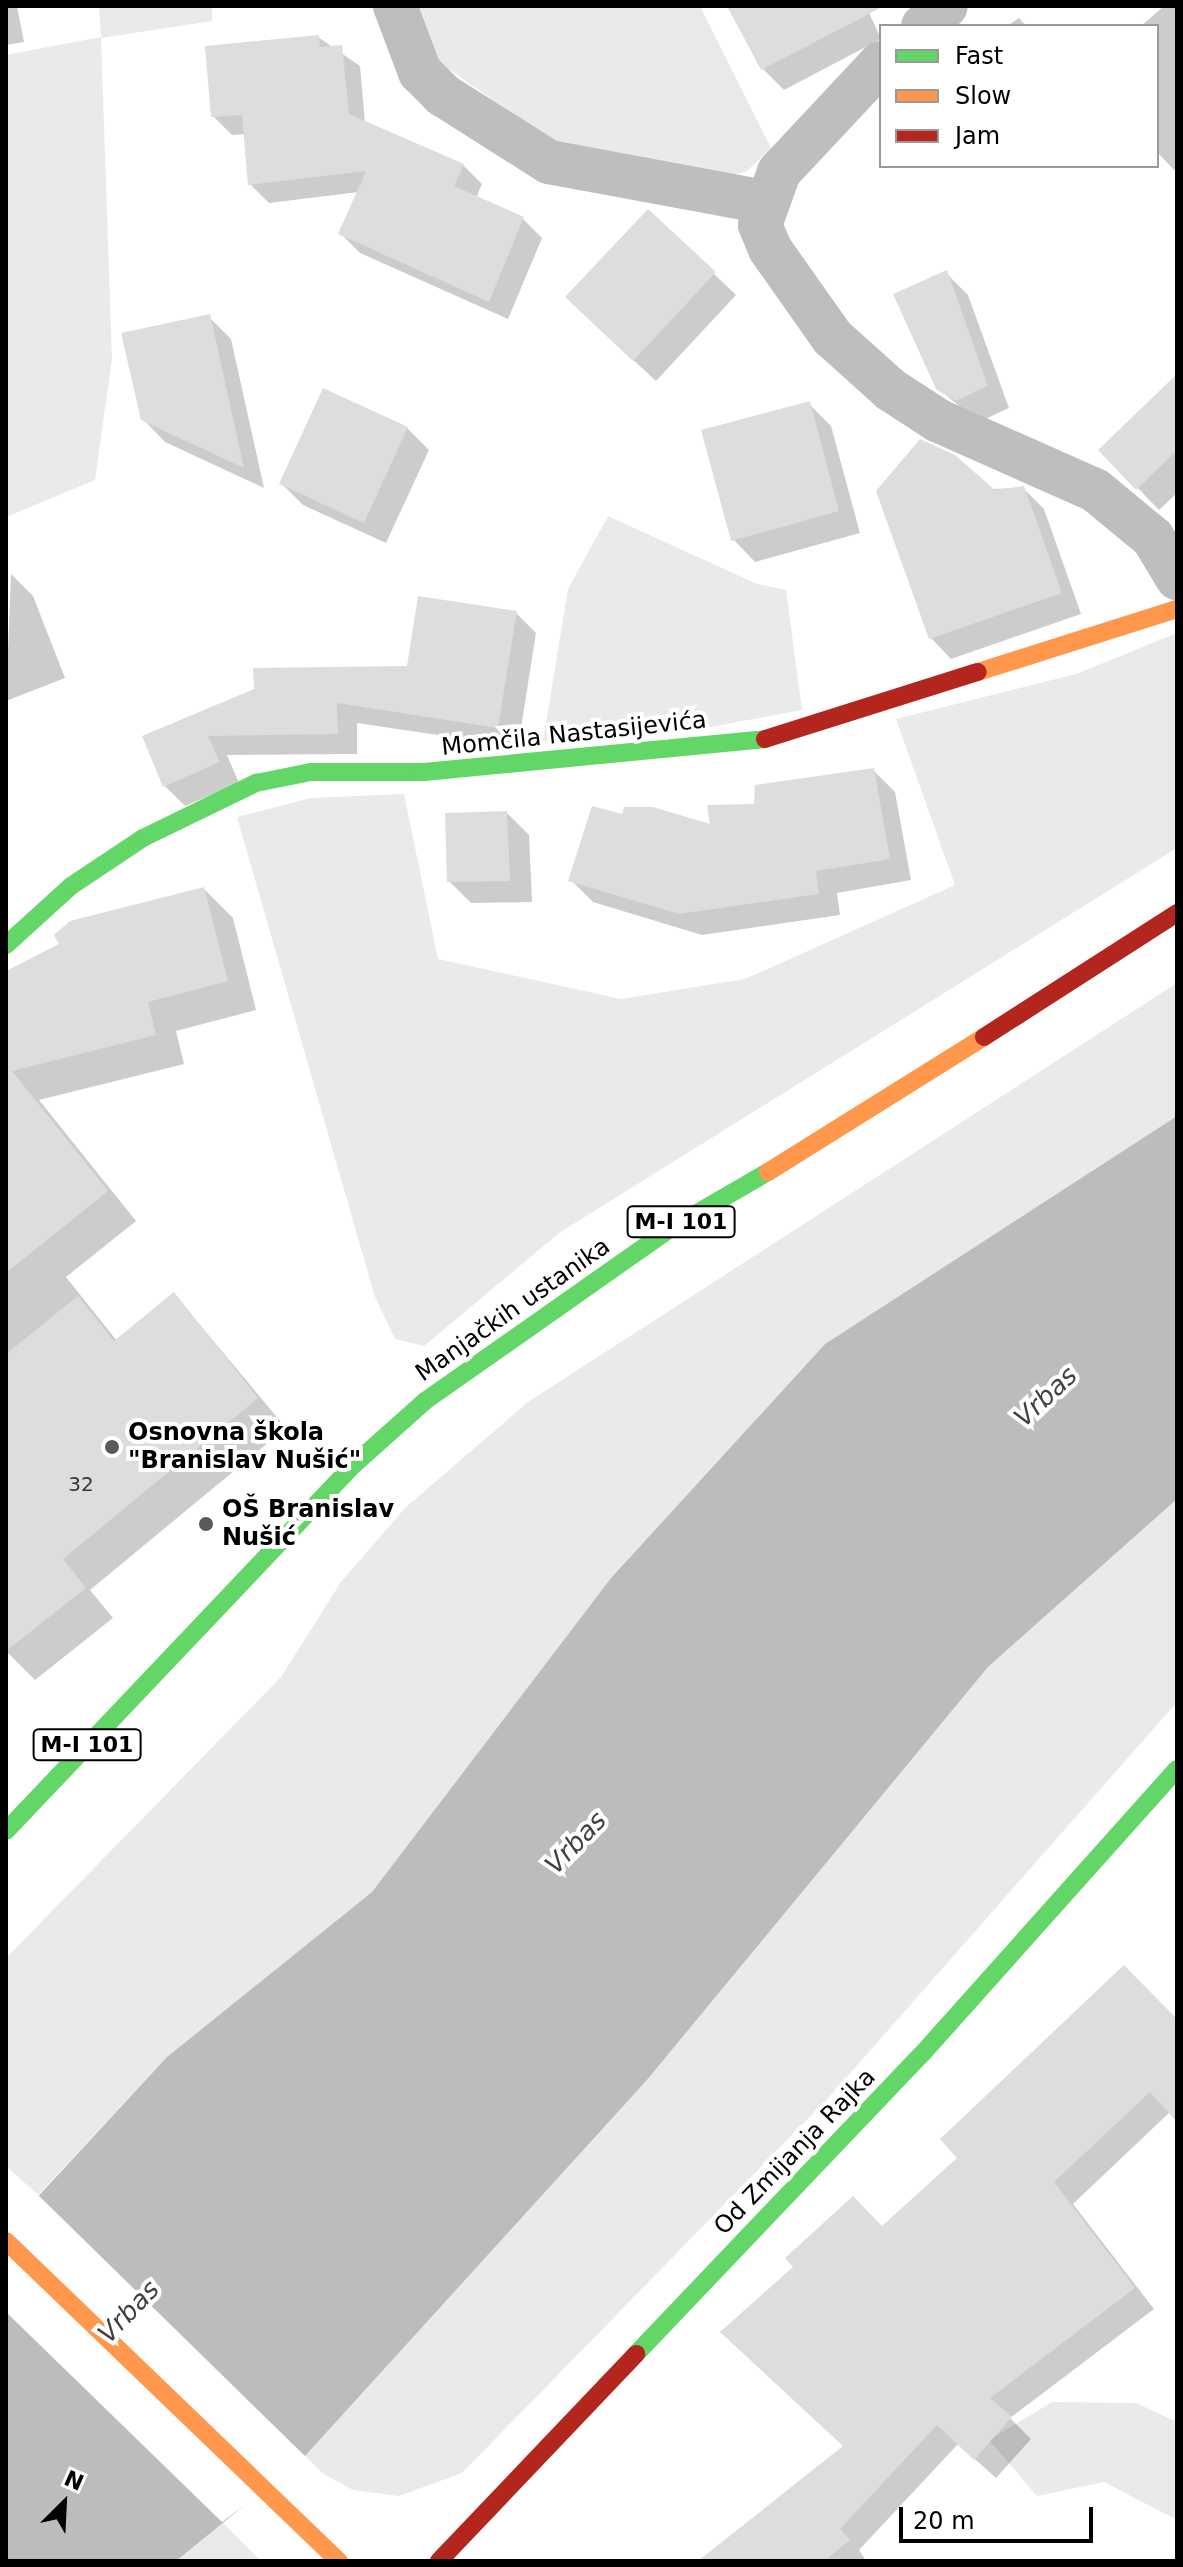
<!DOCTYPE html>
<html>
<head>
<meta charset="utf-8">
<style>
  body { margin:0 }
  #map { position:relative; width:1183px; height:2567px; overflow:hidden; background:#fff; font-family:"DejaVu Sans",sans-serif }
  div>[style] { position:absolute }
  .green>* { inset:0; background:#eaeaea }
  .water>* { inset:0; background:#bcbcbc }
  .pier>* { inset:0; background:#fff }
  .shadow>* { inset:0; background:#0003 }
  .building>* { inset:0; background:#ddd }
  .street>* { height:44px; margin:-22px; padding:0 22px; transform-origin:22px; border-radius:22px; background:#bebebe }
  .fast>* { height:18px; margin:-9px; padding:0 9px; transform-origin:9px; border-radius:9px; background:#63d668 }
  .slow>* { height:18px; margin:-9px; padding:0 9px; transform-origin:9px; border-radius:9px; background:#ff974d }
  .jam>* { height:18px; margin:-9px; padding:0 9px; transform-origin:9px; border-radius:9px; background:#b3261e }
  .dots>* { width:22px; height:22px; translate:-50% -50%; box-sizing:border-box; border:4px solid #fff; border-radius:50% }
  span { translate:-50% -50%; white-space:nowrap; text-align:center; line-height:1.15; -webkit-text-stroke:8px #fff; paint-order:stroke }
  .number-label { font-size:20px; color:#373737 }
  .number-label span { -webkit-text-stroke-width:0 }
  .shield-label span { padding:2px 6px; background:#fff; border:2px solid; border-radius:6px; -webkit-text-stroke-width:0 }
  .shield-label { font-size:22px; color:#000; font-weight:700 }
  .street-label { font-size:24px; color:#000 }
  .poi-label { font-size:24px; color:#000; font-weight:700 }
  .left { translate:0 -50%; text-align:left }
  .water-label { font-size:26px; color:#414141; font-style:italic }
  .frame { position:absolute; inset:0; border:8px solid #000; pointer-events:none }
  .legend { position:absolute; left:879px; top:24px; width:280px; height:144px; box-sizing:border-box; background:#fff; border:2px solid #999; margin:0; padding:10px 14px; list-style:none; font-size:24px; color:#000 }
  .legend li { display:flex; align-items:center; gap:16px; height:40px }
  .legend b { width:40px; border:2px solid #999 }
  .north { position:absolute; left:24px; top:2463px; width:80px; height:80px; -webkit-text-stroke:6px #fff; paint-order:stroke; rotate:24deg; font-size:22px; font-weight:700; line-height:32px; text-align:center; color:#000 }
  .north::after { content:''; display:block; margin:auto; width:28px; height:36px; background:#000; clip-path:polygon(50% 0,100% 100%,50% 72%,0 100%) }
  .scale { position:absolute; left:899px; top:2507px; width:194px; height:36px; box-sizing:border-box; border:4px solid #000; border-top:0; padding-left:10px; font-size:24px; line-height:28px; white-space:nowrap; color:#000; -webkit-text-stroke:6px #fff; paint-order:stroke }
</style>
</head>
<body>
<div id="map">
  <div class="green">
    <div style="clip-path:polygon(99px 6px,212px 6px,212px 21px,101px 38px,112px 359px,95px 480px,6px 517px,6px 55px,101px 37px)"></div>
    <div style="clip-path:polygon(409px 6px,700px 6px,771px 148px,747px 171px,721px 178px,558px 145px,427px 54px)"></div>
    <div style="clip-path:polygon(608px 516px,757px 584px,786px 590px,802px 710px,705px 728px,543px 741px,568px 589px)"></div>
    <div style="clip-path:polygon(1177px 633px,1177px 848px,559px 1233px,424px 1346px,395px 1339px,375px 1297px,237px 817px,311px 798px,404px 794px,438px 959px,621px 999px,745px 979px,955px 885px,896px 719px,1076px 674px)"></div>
    <div style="clip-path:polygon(1177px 983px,1177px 1116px,825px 1344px,611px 1578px,372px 1892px,167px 2057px,38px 2195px,6px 2166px,6px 1958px,281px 1677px,341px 1582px,405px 1508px,528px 1402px)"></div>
    <div style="clip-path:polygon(1177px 1499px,1177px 1702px,831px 2095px,462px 2473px,399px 2496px,353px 2490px,322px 2473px,305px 2456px,647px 2080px,988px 1667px)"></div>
    <div style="clip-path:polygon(1052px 2402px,1136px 2403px,1177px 2422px,1177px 2520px,1104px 2482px,1037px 2496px,989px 2440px)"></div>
    <div style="clip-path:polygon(219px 2519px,261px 2561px,176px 2561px)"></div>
  </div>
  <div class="water">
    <div style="clip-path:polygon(1177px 1116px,1177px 1499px,988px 1667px,647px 2080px,305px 2456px,176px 2561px,6px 2561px,6px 2231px,167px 2057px,372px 1892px,611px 1578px,825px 1344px)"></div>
  </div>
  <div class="pier">
    <div style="clip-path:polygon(35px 2192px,308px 2459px,222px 2522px,6px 2312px,6px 2225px)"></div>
  </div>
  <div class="shadow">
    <div style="clip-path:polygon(6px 6px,17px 6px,24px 42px,6px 45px)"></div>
    <div style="clip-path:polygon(730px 6px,866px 6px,881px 39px,784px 90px,763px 69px)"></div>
    <div style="clip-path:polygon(1164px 6px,1177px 6px,1177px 173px,1157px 152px,1157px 26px,1141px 26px)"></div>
    <div style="clip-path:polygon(1019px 18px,1026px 26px,1007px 26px)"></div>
    <div style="clip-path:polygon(318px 37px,360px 66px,365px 123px,463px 165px,482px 184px,476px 198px,523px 219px,542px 238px,508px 319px,360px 253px,341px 234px,359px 192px,269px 203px,250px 184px,246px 134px,232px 135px,213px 116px)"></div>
    <div style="clip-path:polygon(648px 211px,736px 295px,656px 381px,589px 319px)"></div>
    <div style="clip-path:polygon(946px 273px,968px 295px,1009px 408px,979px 422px,937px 388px)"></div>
    <div style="clip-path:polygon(209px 317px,231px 339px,264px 488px,165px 442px,143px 419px)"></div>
    <div style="clip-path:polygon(1177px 377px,1177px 493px,1159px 510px,1101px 450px)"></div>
    <div style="clip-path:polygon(809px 404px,831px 426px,860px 533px,755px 562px,733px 539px)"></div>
    <div style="clip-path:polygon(407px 428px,429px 450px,386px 543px,303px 505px,281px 483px)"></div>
    <div style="clip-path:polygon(1023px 488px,1044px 509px,1081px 614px,951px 659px,931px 638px,879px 492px)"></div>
    <div style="clip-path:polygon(11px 574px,33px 596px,65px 678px,6px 701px)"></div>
    <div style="clip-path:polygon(516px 613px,536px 633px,518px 747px,357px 723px,357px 754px,227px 755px,239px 783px,185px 806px,165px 786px,145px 737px,256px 690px,409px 668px)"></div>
    <div style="clip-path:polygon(873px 770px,895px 792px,911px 880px,837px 893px,840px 915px,702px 935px,593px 902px,571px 880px,623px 817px,713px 827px)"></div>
    <div style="clip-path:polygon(507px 813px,529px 835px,532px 902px,471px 903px,449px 881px)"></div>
    <div style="clip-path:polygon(204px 889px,233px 918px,256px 1010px,176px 1031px,184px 1064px,39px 1100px,136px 1221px,66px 1277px,117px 1341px,174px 1294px,286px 1428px,90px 1590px,113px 1618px,35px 1680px,6px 1651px,6px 973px)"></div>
    <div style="clip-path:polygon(1177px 2021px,1177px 2117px,1171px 2111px,1073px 2204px,1154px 2309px,1010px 2418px,1031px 2439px,996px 2478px,958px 2444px,859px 2550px,866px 2561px,733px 2561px,845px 2447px,882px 2228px)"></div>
  </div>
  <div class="building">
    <div style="clip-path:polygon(727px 6px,884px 6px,761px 70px)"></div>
    <div style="clip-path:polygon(319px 35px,320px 47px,342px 45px,349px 114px,464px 164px,454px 186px,524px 217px,489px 302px,338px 234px,366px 171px,248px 185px,242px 115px,211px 117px,205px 46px)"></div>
    <div style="clip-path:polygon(648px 209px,716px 272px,633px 361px,565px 297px)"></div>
    <div style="clip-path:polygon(947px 270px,988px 386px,956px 401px,936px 389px,893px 294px)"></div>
    <div style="clip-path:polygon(210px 314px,244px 468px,141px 420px,121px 333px)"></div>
    <div style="clip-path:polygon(1177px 374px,1177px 450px,1136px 490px,1098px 450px)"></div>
    <div style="clip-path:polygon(323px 388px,408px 427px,364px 523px,279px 484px)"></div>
    <div style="clip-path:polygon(810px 401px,839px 511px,731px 541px,701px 430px)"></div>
    <div style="clip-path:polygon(920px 439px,955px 455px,995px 490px,1024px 486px,1062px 593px,929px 639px,876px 491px)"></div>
    <div style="clip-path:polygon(418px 596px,517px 611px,498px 728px,337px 703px,338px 734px,208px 736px,220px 762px,163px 787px,142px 736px,254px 689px,253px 668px,407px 666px)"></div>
    <div style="clip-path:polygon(874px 768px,890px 859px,816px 871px,819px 894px,679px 914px,568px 881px,592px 806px,622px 814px,624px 807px,653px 807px,710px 824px,707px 805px,754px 804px,755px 785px)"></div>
    <div style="clip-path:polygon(507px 811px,510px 881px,447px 882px,445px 813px)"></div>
    <div style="clip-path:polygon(204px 887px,228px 981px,148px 1002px,156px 1035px,12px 1071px,108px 1191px,6px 1273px,6px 971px,59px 944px,54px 935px,70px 921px)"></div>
    <div style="clip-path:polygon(174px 1292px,258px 1398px,63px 1559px,86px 1588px,6px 1651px,6px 1354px,78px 1296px,114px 1341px)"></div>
    <div style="clip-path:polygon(1124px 1965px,1177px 2019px,1177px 2122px,1150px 2092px,1054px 2182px,1135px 2288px,990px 2398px,1012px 2417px,974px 2460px,937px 2425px,840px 2529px,850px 2540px,824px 2561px,698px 2561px,843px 2446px,720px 2332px,793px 2267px,785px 2258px,853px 2196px,882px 2226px,957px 2158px,940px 2139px)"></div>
  </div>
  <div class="street">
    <div style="left:395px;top:6px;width:71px;rotate:69.3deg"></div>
    <div style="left:420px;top:72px;width:33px;rotate:45deg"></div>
    <div style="left:443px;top:95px;width:125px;rotate:32.3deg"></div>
    <div style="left:549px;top:162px;width:219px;rotate:10.5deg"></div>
    <div style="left:923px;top:26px;width:30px;rotate:-41deg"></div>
    <div style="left:881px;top:63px;width:149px;rotate:133.1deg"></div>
    <div style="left:779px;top:172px;width:56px;rotate:109.7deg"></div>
    <div style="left:760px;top:225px;width:26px;rotate:67deg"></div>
    <div style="left:770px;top:249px;width:108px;rotate:54.8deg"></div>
    <div style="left:832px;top:337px;width:79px;rotate:41.9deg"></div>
    <div style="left:891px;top:390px;width:57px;rotate:32.9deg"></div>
    <div style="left:939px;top:421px;width:171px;rotate:23.9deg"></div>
    <div style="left:1095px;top:490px;width:75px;rotate:39.6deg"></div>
    <div style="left:1153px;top:538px;width:47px;rotate:59deg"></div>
  </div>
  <div class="fast">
    <div style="left:6px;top:945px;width:88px;rotate:-42.2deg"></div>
    <div style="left:71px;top:886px;width:87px;rotate:-33.7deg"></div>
    <div style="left:143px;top:838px;width:126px;rotate:-26deg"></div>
    <div style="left:256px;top:783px;width:56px;rotate:-11.3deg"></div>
    <div style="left:311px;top:772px;width:113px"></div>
    <div style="left:424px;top:772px;width:343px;rotate:-5.5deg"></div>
    <div style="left:6px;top:1831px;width:499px;rotate:-46.5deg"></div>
    <div style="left:349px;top:1469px;width:102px;rotate:-41.8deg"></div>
    <div style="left:425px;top:1401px;width:303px;rotate:-35.1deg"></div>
    <div style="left:673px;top:1227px;width:110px;rotate:-30.1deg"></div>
    <div style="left:636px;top:2354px;width:414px;rotate:-46.4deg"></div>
    <div style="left:922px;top:2054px;width:382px;rotate:-48.2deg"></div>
  </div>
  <div class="slow">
    <div style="left:978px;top:672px;width:209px;rotate:-17.6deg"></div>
    <div style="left:768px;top:1172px;width:255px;rotate:-32deg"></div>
    <div style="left:6px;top:2241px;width:462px;rotate:43.9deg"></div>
  </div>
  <div class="jam">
    <div style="left:765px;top:739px;width:223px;rotate:-17.5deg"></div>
    <div style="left:984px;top:1037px;width:229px;rotate:-32.7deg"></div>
    <div style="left:439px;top:2561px;width:286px;rotate:-46.4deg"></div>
  </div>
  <div class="dots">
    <div style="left:112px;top:1447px;background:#595959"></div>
    <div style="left:206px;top:1524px;background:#595959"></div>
  </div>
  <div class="number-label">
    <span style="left:81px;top:1484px">32</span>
  </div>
  <div class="shield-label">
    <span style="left:681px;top:1222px">M-I 101</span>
    <span style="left:87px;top:1745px">M-I 101</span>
  </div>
  <div class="street-label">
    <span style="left:574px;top:734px;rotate:-6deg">Momčila Nastasijevića</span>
    <span style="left:513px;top:1310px;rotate:-35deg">Manjačkih ustanika</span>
    <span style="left:795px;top:2152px;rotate:-46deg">Od Zmijanja Rajka</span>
  </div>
  <div class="poi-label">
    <span class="left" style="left:128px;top:1447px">Osnovna škola<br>"Branislav Nušić"</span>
    <span class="left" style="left:222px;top:1524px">OŠ Branislav<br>Nušić</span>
  </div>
  <div class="water-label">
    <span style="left:1046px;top:1397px;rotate:-43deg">Vrbas</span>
    <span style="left:576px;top:1843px;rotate:-46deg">Vrbas</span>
    <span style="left:129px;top:2312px;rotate:-46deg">Vrbas</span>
  </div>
  <div class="frame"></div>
  <ul class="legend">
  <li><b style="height:10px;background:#63d668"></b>Fast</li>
  <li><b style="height:10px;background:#ff974d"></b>Slow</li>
  <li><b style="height:10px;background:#b3261e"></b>Jam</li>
  </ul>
  <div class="north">N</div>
  <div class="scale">20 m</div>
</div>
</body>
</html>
